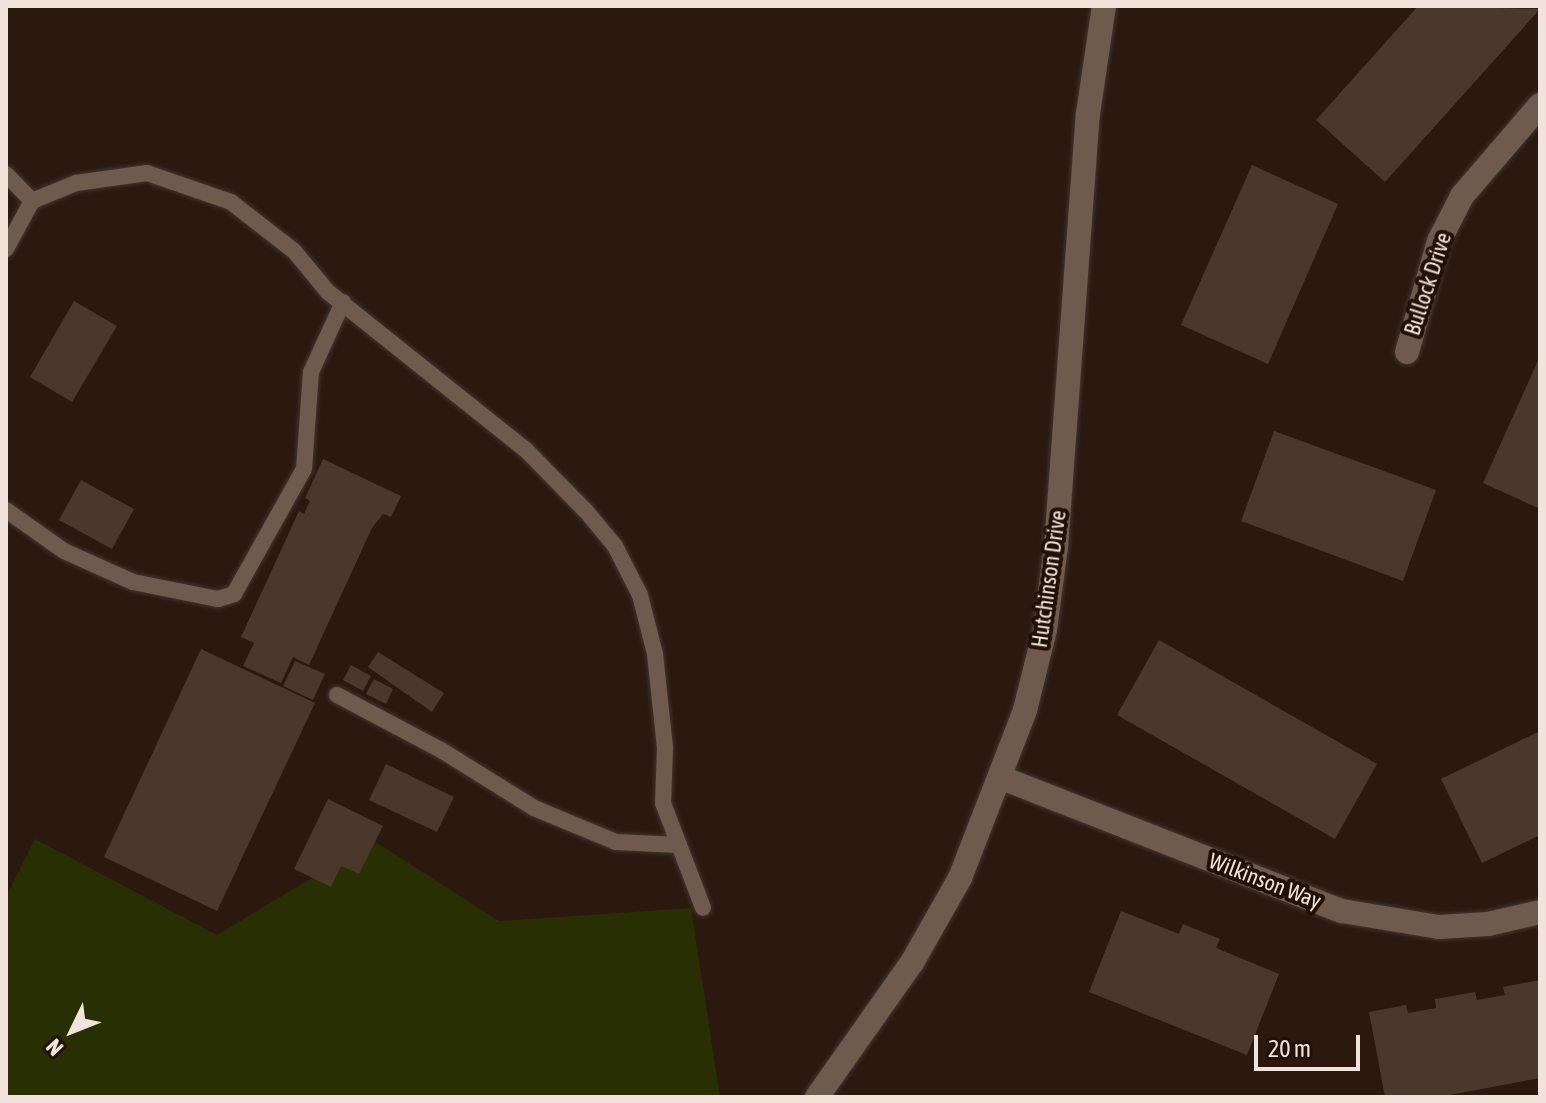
<!DOCTYPE html>
<html>
<head>
<meta charset="utf-8">
<style>
  body { margin:0 }
  #map { position:relative; width:1546px; height:1103px; overflow:hidden; background:#2b190f; font-family:"Asap Condensed",sans-serif }
  div>[style] { position:absolute }
  .green>* { inset:0; background:#283003 }
  .building>* { inset:0; background:#4b372c }
  .roads { filter:drop-shadow(0 0 2px #433531) drop-shadow(0 0 2px #433531) }
  .lane>* { height:16px; margin:-8px; padding:0 8px; transform-origin:8px; border-radius:8px; background:#6f5a4e }
  .street>* { height:24px; margin:-12px; padding:0 12px; transform-origin:12px; border-radius:12px; background:#6f5a4e }
  span { translate:-50% -50%; white-space:nowrap; text-align:center; line-height:1.15; -webkit-text-stroke:8px #211006; paint-order:stroke }
  .street-label { font-size:22px; color:#f1e4dd }
  .frame { position:absolute; inset:0; border:8px solid #f1e4dd; pointer-events:none }
  .north { position:absolute; left:32px; top:991px; width:80px; height:80px; -webkit-text-stroke:6px #211006; paint-order:stroke; rotate:227deg; font-size:22px; font-weight:700; line-height:32px; text-align:center; color:#f1e4dd }
  .north::after { content:''; display:block; margin:auto; width:28px; height:36px; background:#f1e4dd; clip-path:polygon(50% 0,100% 100%,50% 72%,0 100%) }
  .scale { position:absolute; left:1254px; top:1035px; width:106px; height:36px; box-sizing:border-box; border:4px solid #f1e4dd; border-top:0; padding-left:10px; font-size:24px; line-height:28px; white-space:nowrap; color:#f1e4dd; -webkit-text-stroke:6px #211006; paint-order:stroke }
</style>
</head>
<body>
<div id="map">
  <div class="green">
    <div style="clip-path:polygon(35px 839px,217px 935px,374px 841px,499px 921px,691px 908px,720px 1097px,6px 1097px,6px 897px)"></div>
  </div>
  <div class="building">
    <div style="clip-path:polygon(1418px 6px,1540px 9px,1385px 182px,1316px 120px)"></div>
    <div style="clip-path:polygon(1252px 165px,1338px 204px,1268px 364px,1181px 325px)"></div>
    <div style="clip-path:polygon(74px 301px,117px 326px,72px 402px,30px 377px)"></div>
    <div style="clip-path:polygon(1540px 356px,1540px 509px,1483px 483px)"></div>
    <div style="clip-path:polygon(1274px 431px,1436px 490px,1403px 581px,1241px 521px)"></div>
    <div style="clip-path:polygon(323px 459px,401px 496px,391px 517px,383px 514px,372px 528px,309px 665px,293px 657px,281px 683px,243px 666px,254px 643px,241px 637px,299px 511px,304px 514px,310px 501px,305px 498px)"></div>
    <div style="clip-path:polygon(81px 480px,134px 509px,112px 549px,59px 520px)"></div>
    <div style="clip-path:polygon(1159px 640px,1377px 764px,1335px 839px,1117px 715px)"></div>
    <div style="clip-path:polygon(201px 649px,315px 703px,217px 911px,104px 857px)"></div>
    <div style="clip-path:polygon(378px 652px,444px 693px,432px 712px,368px 667px)"></div>
    <div style="clip-path:polygon(295px 661px,325px 674px,313px 700px,283px 686px)"></div>
    <div style="clip-path:polygon(351px 665px,371px 676px,363px 691px,343px 680px)"></div>
    <div style="clip-path:polygon(374px 679px,393px 689px,386px 704px,366px 694px)"></div>
    <div style="clip-path:polygon(1540px 731px,1540px 835px,1482px 863px,1441px 779px)"></div>
    <div style="clip-path:polygon(386px 764px,454px 797px,437px 832px,369px 800px)"></div>
    <div style="clip-path:polygon(328px 799px,383px 826px,359px 874px,341px 866px,331px 887px,294px 869px)"></div>
    <div style="clip-path:polygon(1121px 911px,1179px 934px,1183px 924px,1220px 939px,1216px 948px,1279px 974px,1247px 1055px,1089px 992px)"></div>
    <div style="clip-path:polygon(1539px 980px,1540px 1078px,1439px 1097px,1385px 1097px,1369px 1012px,1406px 1005px,1408px 1013px,1436px 1008px,1435px 999px,1475px 992px,1477px 1000px,1505px 995px,1503px 987px)"></div>
  </div>
  <div class="roads">
    <div class="lane">
      <div style="left:6px;top:174px;width:37px;rotate:46deg"></div>
      <div style="left:32px;top:201px;width:48px;rotate:-22.2deg"></div>
      <div style="left:76px;top:183px;width:72px;rotate:-8deg"></div>
      <div style="left:147px;top:173px;width:89px;rotate:19deg"></div>
      <div style="left:231px;top:202px;width:80px;rotate:37.9deg"></div>
      <div style="left:294px;top:251px;width:53px;rotate:50.3deg"></div>
      <div style="left:328px;top:292px;width:252px;rotate:38.6deg"></div>
      <div style="left:525px;top:449px;width:87px;rotate:45.5deg"></div>
      <div style="left:586px;top:511px;width:45px;rotate:50.4deg"></div>
      <div style="left:615px;top:546px;width:55px;rotate:63deg"></div>
      <div style="left:640px;top:595px;width:61px;rotate:75.7deg"></div>
      <div style="left:655px;top:654px;width:94px;rotate:83.9deg"></div>
      <div style="left:665px;top:747px;width:56px;rotate:92deg"></div>
      <div style="left:663px;top:803px;width:112px;rotate:69.1deg"></div>
      <div style="left:6px;top:249px;width:55px;rotate:-61.6deg"></div>
      <div style="left:6px;top:510px;width:71px;rotate:35.3deg"></div>
      <div style="left:64px;top:551px;width:76px;rotate:24.2deg"></div>
      <div style="left:133px;top:582px;width:87px;rotate:11.3deg"></div>
      <div style="left:218px;top:599px;width:17px;rotate:-17deg"></div>
      <div style="left:234px;top:594px;width:143px;rotate:-60.8deg"></div>
      <div style="left:304px;top:469px;width:97px;rotate:-85.9deg"></div>
      <div style="left:311px;top:372px;width:77px;rotate:-65.4deg"></div>
      <div style="left:337px;top:695px;width:118px;rotate:27.9deg"></div>
      <div style="left:441px;top:750px;width:110px;rotate:31.9deg"></div>
      <div style="left:534px;top:808px;width:89px;rotate:22.5deg"></div>
      <div style="left:616px;top:842px;width:63px;rotate:2.7deg"></div>
    </div>
    <div class="street">
      <div style="left:1407px;top:352px;width:116px;rotate:-73.9deg"></div>
      <div style="left:1439px;top:241px;width:51px;rotate:-62.9deg"></div>
      <div style="left:1462px;top:196px;width:120px;rotate:-49.4deg"></div>
      <div style="left:1002px;top:778px;width:365px;rotate:21.4deg"></div>
      <div style="left:1342px;top:911px;width:98px;rotate:9.4deg"></div>
      <div style="left:1439px;top:927px;width:49px;rotate:-3.5deg"></div>
      <div style="left:1488px;top:924px;width:53px;rotate:-13deg"></div>
      <div style="left:817px;top:1097px;width:166px;rotate:-54.8deg"></div>
      <div style="left:913px;top:961px;width:95px;rotate:-60.5deg"></div>
      <div style="left:960px;top:878px;width:180px;rotate:-68.8deg"></div>
      <div style="left:1025px;top:710px;width:82px;rotate:-76deg"></div>
      <div style="left:1045px;top:630px;width:84px;rotate:-82.5deg"></div>
      <div style="left:1056px;top:547px;width:434px;rotate:-85.8deg"></div>
      <div style="left:1088px;top:114px;width:109px;rotate:-81.6deg"></div>
    </div>
  </div>
  <div class="street-label">
    <span style="left:1428px;top:284px;rotate:-72deg">Bullock Drive</span>
    <span style="left:1049px;top:579px;rotate:-82deg">Hutchinson Drive</span>
    <span style="left:1265px;top:881px;rotate:21deg">Wilkinson Way</span>
  </div>
  <div class="frame"></div>
  <div class="north">N</div>
  <div class="scale">20 m</div>
</div>
</body>
</html>
